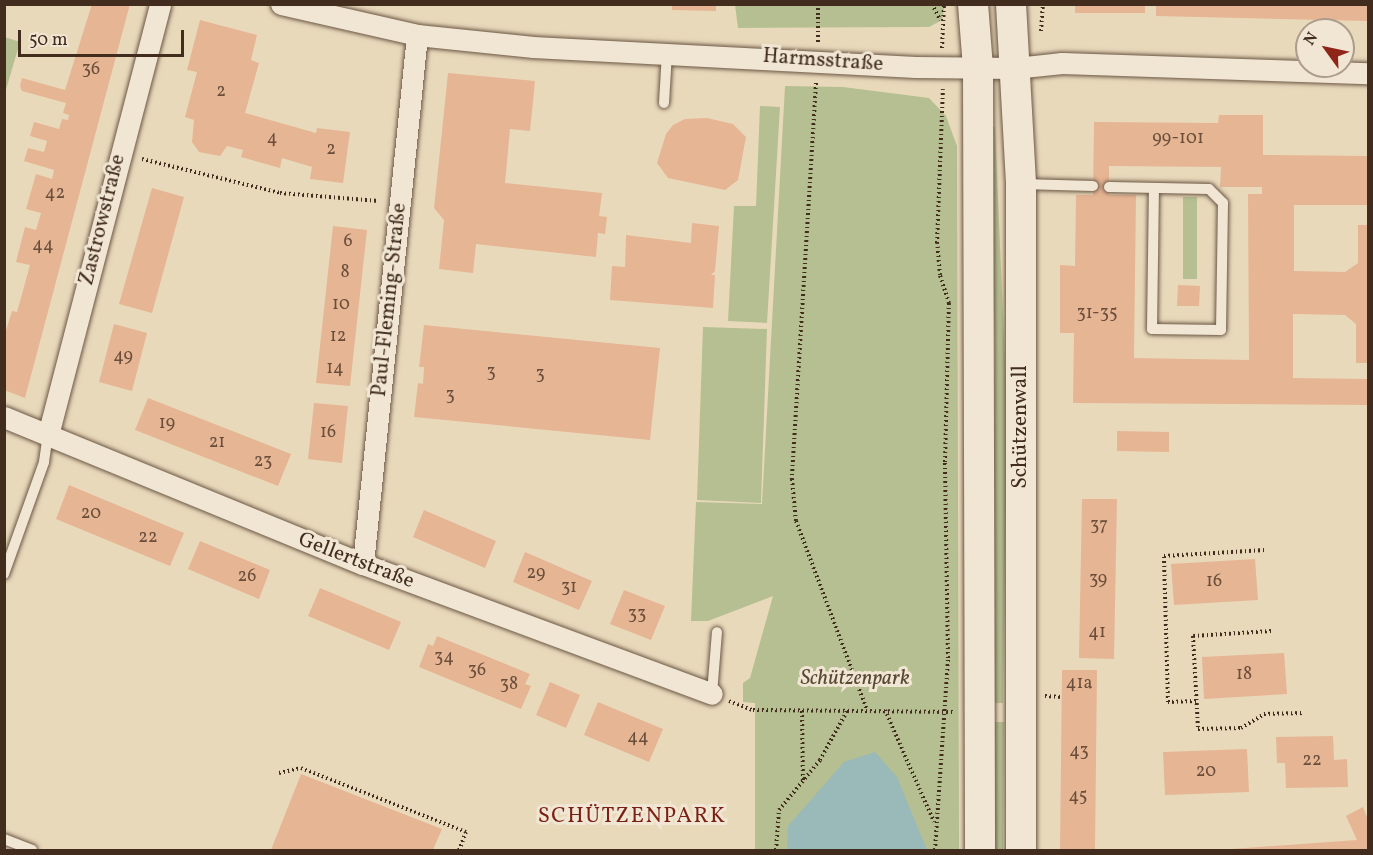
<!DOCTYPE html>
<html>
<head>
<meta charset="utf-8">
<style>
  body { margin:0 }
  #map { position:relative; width:1373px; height:855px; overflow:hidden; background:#e9d9bb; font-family:Vollkorn,serif }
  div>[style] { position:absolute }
  .green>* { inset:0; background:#b5bf91 }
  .water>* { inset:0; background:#9ab9b9 }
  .building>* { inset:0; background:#e6b593 }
  .path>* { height:4px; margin-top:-2px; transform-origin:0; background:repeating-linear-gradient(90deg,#412c1e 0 1.5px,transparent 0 4.5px) }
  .roads { filter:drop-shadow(0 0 2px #6b5745) drop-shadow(0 0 2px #6b5745) }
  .lane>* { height:10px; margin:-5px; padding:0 5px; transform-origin:5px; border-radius:5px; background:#f1e6d3 }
  .street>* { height:21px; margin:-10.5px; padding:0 10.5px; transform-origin:10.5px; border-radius:10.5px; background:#f1e6d3 }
  .secondary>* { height:30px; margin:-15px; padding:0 15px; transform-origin:15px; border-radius:15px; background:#f1e6d3 }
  span { translate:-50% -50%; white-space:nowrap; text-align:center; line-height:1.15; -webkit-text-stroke:6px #f1e6d3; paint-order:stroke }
  .number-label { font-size:18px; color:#6a4e3b }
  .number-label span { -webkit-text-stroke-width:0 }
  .street-label { font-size:21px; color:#412c1e }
  .park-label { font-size:21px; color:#584935; font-style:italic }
  .neighbourhood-label { font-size:22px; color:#7a1f14; letter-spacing:1.5px }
  .frame { position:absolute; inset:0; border:6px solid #412c1e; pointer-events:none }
  .north { position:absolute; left:1295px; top:18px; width:60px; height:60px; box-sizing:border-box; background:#f1e6d3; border:2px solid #ab9c8b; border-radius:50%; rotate:303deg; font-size:16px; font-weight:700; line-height:24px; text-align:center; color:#412c1e }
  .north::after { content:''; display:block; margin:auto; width:21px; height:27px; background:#8f2418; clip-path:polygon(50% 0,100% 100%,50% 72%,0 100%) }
  .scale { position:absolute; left:18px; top:30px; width:166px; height:27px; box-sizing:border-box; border:3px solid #412c1e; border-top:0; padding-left:8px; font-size:18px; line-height:21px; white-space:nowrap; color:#412c1e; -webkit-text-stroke:4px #f1e6d3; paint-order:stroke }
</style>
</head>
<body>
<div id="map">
  <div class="green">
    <div style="clip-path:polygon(945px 4px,942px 20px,929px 27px,738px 28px,735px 5px)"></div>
    <div style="clip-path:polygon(5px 37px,20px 42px,5px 93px,4px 37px)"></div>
    <div style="clip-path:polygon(785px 86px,843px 87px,929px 98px,946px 116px,957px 146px,959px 850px,755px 850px,755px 703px,743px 702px,743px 683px,750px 678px,773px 596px,708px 621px,691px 621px,696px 502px,762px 504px)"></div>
    <div style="clip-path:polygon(760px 106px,780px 107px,767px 323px,728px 321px,734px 206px,756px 206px)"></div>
    <div style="clip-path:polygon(988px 127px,995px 127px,1007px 409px,1003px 703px,992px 703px,995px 342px)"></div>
    <div style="clip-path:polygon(1183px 197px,1197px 197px,1197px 279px,1183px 279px)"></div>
    <div style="clip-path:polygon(703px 327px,767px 329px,761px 503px,697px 500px)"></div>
    <div style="clip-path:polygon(992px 722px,1004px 722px,1003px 850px,991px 850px)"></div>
  </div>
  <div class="water">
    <div style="clip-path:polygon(875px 752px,897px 777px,927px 850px,787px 850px,788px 826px,844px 762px)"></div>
  </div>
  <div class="building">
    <div style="clip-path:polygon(92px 4px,130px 4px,25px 398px,4px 390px,4px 337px,12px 311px,17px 312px,30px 265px,16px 262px,25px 227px,36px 230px,41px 213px,26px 209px,36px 174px,52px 179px,54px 170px,24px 161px,28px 148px,44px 152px,47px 141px,30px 136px,34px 122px,59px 129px,62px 119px,68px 120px,69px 115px,63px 113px,66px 103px,22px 91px,20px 86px,22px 78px,65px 90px)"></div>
    <div style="clip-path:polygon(672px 4px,716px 4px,716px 11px,672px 10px)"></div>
    <div style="clip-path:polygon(1075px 4px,1145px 4px,1145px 13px,1075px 13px)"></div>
    <div style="clip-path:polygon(1156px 4px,1368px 4px,1368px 21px,1156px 16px)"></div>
    <div style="clip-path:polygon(200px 20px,257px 35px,251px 60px,259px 63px,245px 113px,316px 133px,317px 128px,350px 132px,343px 183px,310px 179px,312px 167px,282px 158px,280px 168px,241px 157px,243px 150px,227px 146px,220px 156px,199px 152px,192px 142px,194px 120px,185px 117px,197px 72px,187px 70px)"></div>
    <div style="clip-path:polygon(448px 73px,535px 81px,530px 131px,510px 129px,505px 183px,602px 193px,599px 216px,607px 217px,605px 234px,598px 233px,596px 257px,476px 244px,473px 273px,439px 269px,444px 220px,434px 208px)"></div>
    <div style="clip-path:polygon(evenodd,1219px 115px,1263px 115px,1263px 155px,1368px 156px,1368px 205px,1294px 205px,1294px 271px,1345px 272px,1358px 263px,1358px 225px,1368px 225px,1368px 363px,1356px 363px,1356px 324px,1345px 315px,1293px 314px,1293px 378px,1368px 379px,1368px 405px,1073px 403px,1074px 333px,1060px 333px,1060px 265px,1075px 266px,1076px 195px,1093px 195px,1094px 122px,1218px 123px,1219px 115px,1109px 166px,1221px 167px,1220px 187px,1262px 187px,1262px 194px,1248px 194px,1249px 360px,1134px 358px,1136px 195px,1109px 195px,1109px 166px)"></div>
    <div style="clip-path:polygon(707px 118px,733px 124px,746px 137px,738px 180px,725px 190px,668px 178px,657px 163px,666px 134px,673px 125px,685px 119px)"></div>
    <div style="clip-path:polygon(152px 188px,184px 197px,152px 313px,119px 304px)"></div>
    <div style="clip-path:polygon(692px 223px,719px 226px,715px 271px,711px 275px,715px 275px,713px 308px,610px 300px,612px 266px,625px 267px,626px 235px,691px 243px)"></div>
    <div style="clip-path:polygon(333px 226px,367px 230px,350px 386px,316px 383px)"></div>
    <div style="clip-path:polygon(1178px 285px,1200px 286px,1199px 306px,1177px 306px)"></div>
    <div style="clip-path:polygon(114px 324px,147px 333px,132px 391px,99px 382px)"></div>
    <div style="clip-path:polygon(424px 325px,660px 348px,650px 440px,414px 417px,418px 383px,423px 384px,424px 367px,419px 367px)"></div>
    <div style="clip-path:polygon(148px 398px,291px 454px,278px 486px,135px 430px)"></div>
    <div style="clip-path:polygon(314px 403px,348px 406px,342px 463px,308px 459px)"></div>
    <div style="clip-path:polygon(1117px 431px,1169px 432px,1169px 452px,1117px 451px)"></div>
    <div style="clip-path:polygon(69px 485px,184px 533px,170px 566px,56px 519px)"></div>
    <div style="clip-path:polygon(1082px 499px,1117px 499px,1114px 659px,1079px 658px)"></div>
    <div style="clip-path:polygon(424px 510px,496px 541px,485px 568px,413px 537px)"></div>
    <div style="clip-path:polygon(200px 541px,270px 570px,259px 599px,188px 569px)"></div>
    <div style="clip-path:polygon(525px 552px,592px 581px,579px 610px,513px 582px)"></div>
    <div style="clip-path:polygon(1255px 559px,1258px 600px,1174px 605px,1171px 564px)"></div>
    <div style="clip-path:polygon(320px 588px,401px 622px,389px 650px,308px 616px)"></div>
    <div style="clip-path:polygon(624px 590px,665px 606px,651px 640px,610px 624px)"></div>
    <div style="clip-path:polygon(437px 636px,530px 674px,525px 684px,531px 686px,521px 709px,419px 667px,428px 644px,433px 646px)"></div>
    <div style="clip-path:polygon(1284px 653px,1287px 694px,1204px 699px,1202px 657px)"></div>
    <div style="clip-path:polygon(1062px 670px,1097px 670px,1095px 850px,1060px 850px)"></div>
    <div style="clip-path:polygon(550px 682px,580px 695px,566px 728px,536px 715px)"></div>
    <div style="clip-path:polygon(598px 702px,663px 729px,649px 762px,584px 735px)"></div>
    <div style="clip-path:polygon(1333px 736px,1334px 760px,1347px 759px,1348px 787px,1286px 788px,1285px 763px,1277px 763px,1276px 737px)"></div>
    <div style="clip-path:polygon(1247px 749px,1249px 792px,1165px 795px,1163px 752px)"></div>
    <div style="clip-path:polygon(301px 774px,442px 829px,433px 850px,271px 850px)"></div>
    <div style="clip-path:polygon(1363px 807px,1368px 820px,1368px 850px,1217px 850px,1357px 840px,1346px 816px)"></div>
  </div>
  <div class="path">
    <div style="left:818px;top:4px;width:39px;rotate:90deg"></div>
    <div style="left:932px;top:4px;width:18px;rotate:63deg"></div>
    <div style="left:1041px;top:31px;width:27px;rotate:-86deg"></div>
    <div style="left:942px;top:48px;width:44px;rotate:-87.4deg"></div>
    <div style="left:816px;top:83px;width:397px;rotate:93.5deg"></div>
    <div style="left:792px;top:479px;width:42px;rotate:84.6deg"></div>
    <div style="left:796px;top:521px;width:202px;rotate:69.4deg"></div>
    <div style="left:142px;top:159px;width:142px;rotate:13.8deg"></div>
    <div style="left:280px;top:193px;width:99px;rotate:4.6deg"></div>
    <div style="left:1271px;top:631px;width:78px;rotate:176.3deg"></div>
    <div style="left:1193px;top:636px;width:93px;rotate:86.9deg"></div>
    <div style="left:1198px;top:729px;width:43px;rotate:-1.3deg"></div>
    <div style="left:1241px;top:728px;width:27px;rotate:-31deg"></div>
    <div style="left:1264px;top:714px;width:40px;rotate:-1.4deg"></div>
    <div style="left:1045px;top:696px;width:17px;rotate:3deg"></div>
    <div style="left:729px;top:701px;width:26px;rotate:21deg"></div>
    <div style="left:753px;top:710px;width:201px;rotate:0.6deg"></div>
    <div style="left:1196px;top:701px;width:28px;rotate:178deg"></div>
    <div style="left:1168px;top:702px;width:146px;rotate:-91.6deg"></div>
    <div style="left:1164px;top:556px;width:101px;rotate:-3.4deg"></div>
    <div style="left:885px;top:710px;width:122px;rotate:66.4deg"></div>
    <div style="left:802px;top:711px;width:70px;rotate:89.2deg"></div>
    <div style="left:279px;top:773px;width:23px;rotate:-13deg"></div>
    <div style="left:301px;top:768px;width:177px;rotate:21.2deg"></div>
    <div style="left:466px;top:832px;width:19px;rotate:111deg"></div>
    <div style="left:776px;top:850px;width:40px;rotate:-85.7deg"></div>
    <div style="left:779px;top:810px;width:65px;rotate:-50.6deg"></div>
    <div style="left:820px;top:760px;width:56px;rotate:-61.1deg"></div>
    <div style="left:935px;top:850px;width:192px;rotate:-86.1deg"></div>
    <div style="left:948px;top:658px;width:196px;rotate:-90.9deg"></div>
    <div style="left:945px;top:462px;width:159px;rotate:-88.6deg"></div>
    <div style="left:949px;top:303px;width:29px;rotate:-108deg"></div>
    <div style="left:940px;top:275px;width:32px;rotate:-95deg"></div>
    <div style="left:937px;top:243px;width:154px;rotate:-87.8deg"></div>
  </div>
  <div class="roads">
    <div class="lane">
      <div style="left:664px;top:103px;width:51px;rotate:-86.6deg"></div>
      <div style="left:1022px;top:184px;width:71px;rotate:1.6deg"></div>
      <div style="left:1109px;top:187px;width:100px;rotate:1.1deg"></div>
      <div style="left:1209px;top:189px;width:20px;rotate:45deg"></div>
      <div style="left:1223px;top:203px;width:127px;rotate:90.9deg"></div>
      <div style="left:1221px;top:330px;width:69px;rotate:-179.2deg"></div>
      <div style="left:1152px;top:329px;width:141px;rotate:-89.2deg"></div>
      <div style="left:4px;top:574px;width:119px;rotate:-70.3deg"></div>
      <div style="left:44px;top:462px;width:27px;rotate:-82deg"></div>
      <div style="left:712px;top:694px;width:62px;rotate:-85.4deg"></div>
      <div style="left:4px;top:839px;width:30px;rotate:21deg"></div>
    </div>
    <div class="street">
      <div style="left:281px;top:4px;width:139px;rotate:12.8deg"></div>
      <div style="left:417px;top:35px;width:117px;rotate:5.9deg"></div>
      <div style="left:533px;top:47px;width:383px;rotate:3deg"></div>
      <div style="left:915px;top:67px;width:100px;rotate:0.6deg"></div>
      <div style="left:1015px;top:68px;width:47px;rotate:-6.1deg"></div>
      <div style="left:1062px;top:63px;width:306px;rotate:1.9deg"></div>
      <div style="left:4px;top:417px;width:388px;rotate:22.3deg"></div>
      <div style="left:363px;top:564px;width:372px;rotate:20.4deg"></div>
      <div style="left:48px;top:435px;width:445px;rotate:-75.4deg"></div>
      <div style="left:363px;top:564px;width:532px;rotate:-84.17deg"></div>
    </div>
    <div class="secondary">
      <div style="left:973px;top:4px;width:64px;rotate:85.5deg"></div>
      <div style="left:978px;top:68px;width:782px;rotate:89.85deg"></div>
      <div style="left:1011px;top:4px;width:180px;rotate:86.8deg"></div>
      <div style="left:1021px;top:184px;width:666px;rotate:90deg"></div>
    </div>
  </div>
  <div class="number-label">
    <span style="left:91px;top:70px">36</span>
    <span style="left:221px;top:92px">2</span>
    <span style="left:272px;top:139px">4</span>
    <span style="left:1178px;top:139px">99-101</span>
    <span style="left:331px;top:150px">2</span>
    <span style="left:55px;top:194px">42</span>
    <span style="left:348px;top:242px">6</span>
    <span style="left:43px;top:246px">44</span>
    <span style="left:345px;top:273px">8</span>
    <span style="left:341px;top:305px">10</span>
    <span style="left:1097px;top:314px">31-35</span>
    <span style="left:338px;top:337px">12</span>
    <span style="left:123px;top:357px">49</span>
    <span style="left:335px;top:369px">14</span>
    <span style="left:491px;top:373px">3</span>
    <span style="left:540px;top:375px">3</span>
    <span style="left:450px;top:396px">3</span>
    <span style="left:167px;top:424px">19</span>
    <span style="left:328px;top:433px">16</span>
    <span style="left:217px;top:443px">21</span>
    <span style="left:263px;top:462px">23</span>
    <span style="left:91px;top:514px">20</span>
    <span style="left:1099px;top:526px">37</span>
    <span style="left:148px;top:538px">22</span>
    <span style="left:536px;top:574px">29</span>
    <span style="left:247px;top:577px">26</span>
    <span style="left:1098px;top:580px">39</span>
    <span style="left:1214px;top:582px">16</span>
    <span style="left:569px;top:588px">31</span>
    <span style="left:637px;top:615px">33</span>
    <span style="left:1097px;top:633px">41</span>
    <span style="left:444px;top:658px">34</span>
    <span style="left:477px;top:671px">36</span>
    <span style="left:1244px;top:675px">18</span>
    <span style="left:1079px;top:684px">41a</span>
    <span style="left:509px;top:685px">38</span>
    <span style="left:638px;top:738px">44</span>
    <span style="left:1079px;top:752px">43</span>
    <span style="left:1312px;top:761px">22</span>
    <span style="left:1206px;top:772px">20</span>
    <span style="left:1078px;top:797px">45</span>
  </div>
  <div class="street-label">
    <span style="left:823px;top:61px;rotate:4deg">Harmsstraße</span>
    <span style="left:103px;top:220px;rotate:-76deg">Zastrowstraße</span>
    <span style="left:390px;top:300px;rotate:-84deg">Paul-Fleming-Straße</span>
    <span style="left:1021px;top:427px;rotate:-90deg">Schützenwall</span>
    <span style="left:356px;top:561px;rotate:21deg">Gellertstraße</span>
  </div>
  <div class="park-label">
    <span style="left:855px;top:679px">Schützenpark</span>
  </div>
  <div class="neighbourhood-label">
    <span style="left:632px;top:817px">SCHÜTZENPARK</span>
  </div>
  <div class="frame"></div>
  <div class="north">N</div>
  <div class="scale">50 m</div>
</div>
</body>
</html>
